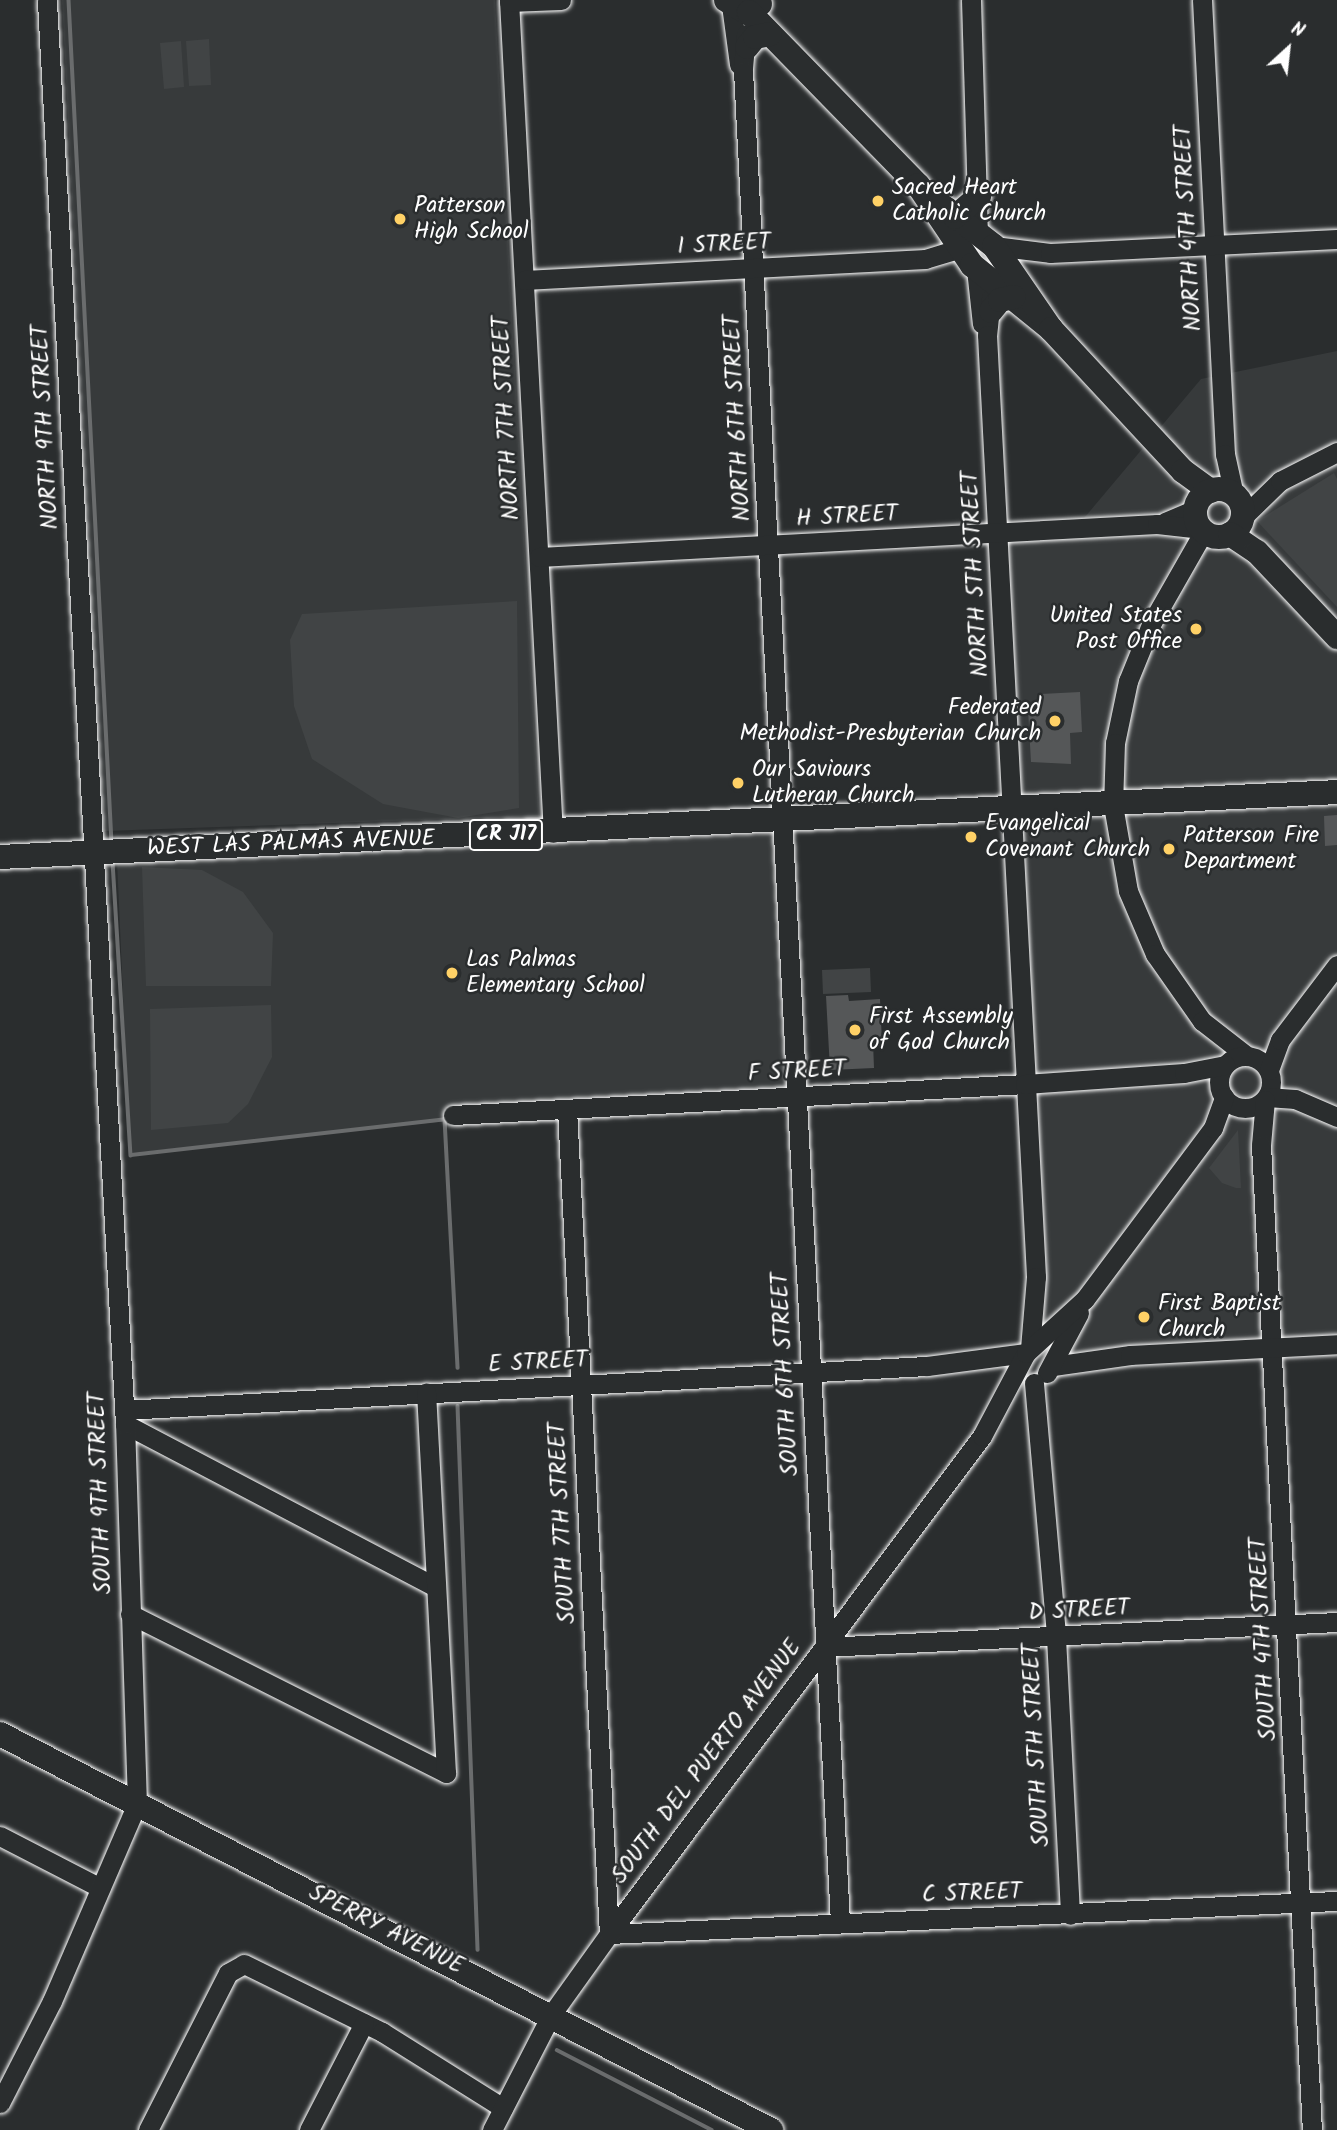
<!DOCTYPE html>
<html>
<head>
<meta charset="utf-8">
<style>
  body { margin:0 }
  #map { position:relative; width:1337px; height:2130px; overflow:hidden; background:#2a2d2e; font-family:Kalam,sans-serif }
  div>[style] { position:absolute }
  .built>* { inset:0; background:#373a3b }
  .green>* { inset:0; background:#414445 }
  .stream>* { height:3.5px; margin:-1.75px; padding:0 1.75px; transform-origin:1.75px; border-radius:1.75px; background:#6a6c6d }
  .building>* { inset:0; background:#555758 }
  .roads { filter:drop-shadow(0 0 2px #fff) drop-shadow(0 0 2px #fff) }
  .minor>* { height:19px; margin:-9.5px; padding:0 9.5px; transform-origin:9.5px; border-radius:9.5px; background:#2a2d2e }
  .minor>.ring { margin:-9.5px; padding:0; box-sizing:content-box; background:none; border:19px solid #2a2d2e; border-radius:50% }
  .major>* { height:24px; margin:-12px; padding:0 12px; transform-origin:12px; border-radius:12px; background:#2a2d2e }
  .major>.ring { margin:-12px; padding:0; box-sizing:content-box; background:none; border:24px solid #2a2d2e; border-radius:50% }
  .dots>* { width:19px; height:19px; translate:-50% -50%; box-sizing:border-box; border:4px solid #2a2d2e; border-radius:50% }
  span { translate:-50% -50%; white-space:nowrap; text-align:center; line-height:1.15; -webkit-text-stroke:5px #2a2d2e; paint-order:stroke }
  .shield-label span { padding:2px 5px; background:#2a2d2e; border:2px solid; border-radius:5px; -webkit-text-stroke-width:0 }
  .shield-label { font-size:21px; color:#fff; font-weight:700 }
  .poi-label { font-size:23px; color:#fff }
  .left { translate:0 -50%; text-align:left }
  .right { translate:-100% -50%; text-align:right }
  .street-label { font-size:23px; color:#fff }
  .north { position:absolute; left:1253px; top:14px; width:70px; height:70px; -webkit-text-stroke:5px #2a2d2e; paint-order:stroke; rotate:27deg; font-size:19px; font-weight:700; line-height:28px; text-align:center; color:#fff }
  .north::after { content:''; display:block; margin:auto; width:24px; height:32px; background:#fff; clip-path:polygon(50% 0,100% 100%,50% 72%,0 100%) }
</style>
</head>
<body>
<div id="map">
  <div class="built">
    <div style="clip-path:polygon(62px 0,495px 0,539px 816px,104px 831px)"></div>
    <div style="clip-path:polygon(1337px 351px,1337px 1340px,1043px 1356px,1007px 539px,1069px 536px,1201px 379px)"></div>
    <div style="clip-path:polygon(775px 834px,787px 1087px,130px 1153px,117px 860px)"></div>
  </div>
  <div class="green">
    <div style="clip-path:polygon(209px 39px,211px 85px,189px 86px,186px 41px)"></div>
    <div style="clip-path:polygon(181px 41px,184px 87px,164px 89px,160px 43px)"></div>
    <div style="clip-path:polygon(1334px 473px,1337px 479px,1337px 607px,1257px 521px)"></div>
    <div style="clip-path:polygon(517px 601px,519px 808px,458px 818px,383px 804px,312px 759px,294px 706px,290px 640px,302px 614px)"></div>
    <div style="clip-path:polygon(142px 867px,202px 870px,243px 892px,273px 933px,271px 986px,146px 986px)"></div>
    <div style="clip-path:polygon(870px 968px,871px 992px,823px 994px,822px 970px)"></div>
    <div style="clip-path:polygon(271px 1005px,272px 1057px,248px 1104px,228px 1123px,151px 1130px,150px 1009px)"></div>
    <div style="clip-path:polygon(1238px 1130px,1241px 1188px,1236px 1188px,1222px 1183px,1209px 1168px)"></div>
  </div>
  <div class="stream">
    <div style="left:69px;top:0;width:845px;rotate:87.08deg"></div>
    <div style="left:113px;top:862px;width:294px;rotate:86.5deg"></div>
    <div style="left:131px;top:1155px;width:316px;rotate:-6.5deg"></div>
    <div style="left:445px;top:1119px;width:249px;rotate:87deg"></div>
    <div style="left:458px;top:1406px;width:544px;rotate:87.89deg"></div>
    <div style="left:557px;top:2050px;width:174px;rotate:27.3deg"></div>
  </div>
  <div class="building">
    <div style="clip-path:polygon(1080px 692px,1082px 732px,1070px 733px,1071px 764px,1031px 762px,1028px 709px,1041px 708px,1041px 694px)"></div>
    <div style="clip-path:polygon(1337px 815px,1337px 845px,1325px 846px,1324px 816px)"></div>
    <div style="clip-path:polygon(848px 995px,849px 1001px,880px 999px,882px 1042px,873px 1042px,874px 1068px,830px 1070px,826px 996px)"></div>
  </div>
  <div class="roads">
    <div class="minor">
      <div style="left:509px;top:0;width:834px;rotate:86.98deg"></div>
      <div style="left:971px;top:0;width:233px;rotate:88.3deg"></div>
      <div style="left:1202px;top:0;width:455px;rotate:87.1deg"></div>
      <div style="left:1225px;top:454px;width:42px;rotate:77.6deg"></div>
      <div style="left:509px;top:2px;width:52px;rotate:-2.2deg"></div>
      <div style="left:731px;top:5px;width:60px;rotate:82.3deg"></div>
      <div style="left:746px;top:34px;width:37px;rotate:95deg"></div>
      <div style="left:743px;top:71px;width:1855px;rotate:87deg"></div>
      <div style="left:994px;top:246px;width:56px;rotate:7.1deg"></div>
      <div style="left:1050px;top:253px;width:287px;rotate:-2.8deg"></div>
      <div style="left:976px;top:269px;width:55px;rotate:83.8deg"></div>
      <div style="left:524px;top:280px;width:402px;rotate:-3deg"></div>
      <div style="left:925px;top:259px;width:34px;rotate:-17deg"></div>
      <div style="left:991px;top:298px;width:37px;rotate:96deg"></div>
      <div style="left:987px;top:335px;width:943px;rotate:87.02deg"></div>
      <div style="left:1036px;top:1277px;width:71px;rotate:94.8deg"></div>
      <div style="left:1243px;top:517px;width:52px;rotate:-44.2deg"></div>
      <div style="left:1280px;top:481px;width:64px;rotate:-27deg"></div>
      <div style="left:1165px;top:522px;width:34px;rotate:-23deg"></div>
      <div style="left:1204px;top:531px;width:105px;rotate:119.7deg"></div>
      <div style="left:1152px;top:622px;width:64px;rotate:112.1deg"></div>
      <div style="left:1128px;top:681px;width:63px;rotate:101.8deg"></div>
      <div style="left:1115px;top:743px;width:62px;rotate:91.8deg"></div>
      <div style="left:1113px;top:805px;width:87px;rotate:80.1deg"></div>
      <div style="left:1128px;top:891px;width:69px;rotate:66.8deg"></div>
      <div style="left:1155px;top:954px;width:82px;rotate:55deg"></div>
      <div style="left:1202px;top:1021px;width:57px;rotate:37.9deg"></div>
      <div style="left:539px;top:557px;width:619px;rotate:-3.06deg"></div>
      <div style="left:1157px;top:524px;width:45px;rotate:6.3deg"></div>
      <div class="ring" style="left:1219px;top:1056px;width:33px;height:33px"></div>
      <div style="left:1269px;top:1070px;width:32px;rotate:-70deg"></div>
      <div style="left:1280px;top:1040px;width:94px;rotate:-52.8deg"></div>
      <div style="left:1267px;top:1097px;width:28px;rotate:4deg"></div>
      <div style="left:1295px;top:1099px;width:46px;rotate:23.2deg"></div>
      <div style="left:1265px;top:1100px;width:45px;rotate:95.1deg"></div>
      <div style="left:1261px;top:1145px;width:986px;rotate:87.04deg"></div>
      <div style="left:567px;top:1109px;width:826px;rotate:87.09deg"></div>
      <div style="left:453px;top:1115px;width:573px;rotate:-3.1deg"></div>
      <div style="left:1025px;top:1084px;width:159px;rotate:-4deg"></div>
      <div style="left:1184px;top:1073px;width:42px;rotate:-11deg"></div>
      <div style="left:1053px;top:1366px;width:78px;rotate:-8.1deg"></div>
      <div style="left:1130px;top:1355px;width:207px;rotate:-3deg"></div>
      <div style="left:1047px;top:1373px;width:68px;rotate:-61.9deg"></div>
      <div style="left:1034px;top:1383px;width:255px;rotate:85deg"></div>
      <div style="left:1056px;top:1637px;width:278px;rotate:87.1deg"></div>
      <div style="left:124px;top:1410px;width:804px;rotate:-3.14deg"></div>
      <div style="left:927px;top:1366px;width:100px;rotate:-7.5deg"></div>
      <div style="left:125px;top:1424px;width:351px;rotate:27.7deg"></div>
      <div style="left:130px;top:1614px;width:354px;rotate:26.7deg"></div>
      <div style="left:446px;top:1773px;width:381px;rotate:-93deg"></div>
      <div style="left:824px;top:1647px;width:514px;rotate:-2.79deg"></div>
      <div style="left:0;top:1836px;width:109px;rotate:27.3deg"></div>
      <div style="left:609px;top:1934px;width:729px;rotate:-2.6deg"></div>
      <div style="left:0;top:2103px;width:114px;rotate:-63deg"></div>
      <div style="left:52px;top:2001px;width:215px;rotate:-66.7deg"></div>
      <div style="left:137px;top:1804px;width:380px;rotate:-91.8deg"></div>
      <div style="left:125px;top:1424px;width:1426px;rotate:-93.14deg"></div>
      <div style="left:148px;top:2130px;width:176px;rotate:-63deg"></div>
      <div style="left:228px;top:1973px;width:18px;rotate:-29deg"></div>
      <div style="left:244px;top:1964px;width:154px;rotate:26.2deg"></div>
      <div style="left:382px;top:2032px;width:143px;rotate:32.1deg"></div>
      <div style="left:309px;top:2130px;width:120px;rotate:-62.8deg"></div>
      <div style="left:492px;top:2130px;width:129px;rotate:-62.8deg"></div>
      <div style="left:551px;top:2015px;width:100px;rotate:-54.4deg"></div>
      <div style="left:609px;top:1934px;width:622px;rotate:-53.17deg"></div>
      <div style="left:982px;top:1436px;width:94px;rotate:-62.1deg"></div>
      <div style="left:1026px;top:1353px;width:80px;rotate:-42.5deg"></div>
      <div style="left:1085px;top:1299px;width:214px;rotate:-53.2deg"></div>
      <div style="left:1213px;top:1128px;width:33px;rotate:-70deg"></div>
    </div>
    <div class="major">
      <div style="left:726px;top:0;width:26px;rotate:31deg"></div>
      <div style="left:748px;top:13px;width:15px;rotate:-37deg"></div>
      <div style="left:749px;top:12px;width:242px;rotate:45.7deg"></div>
      <div style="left:918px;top:185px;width:97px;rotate:56deg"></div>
      <div style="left:972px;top:265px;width:102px;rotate:39deg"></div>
      <div style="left:747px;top:47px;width:13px;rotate:-51deg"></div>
      <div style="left:755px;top:37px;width:15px;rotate:-11deg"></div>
      <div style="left:940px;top:204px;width:68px;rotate:37.9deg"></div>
      <div style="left:994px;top:246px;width:101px;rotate:55.5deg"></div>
      <div style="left:1051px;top:329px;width:194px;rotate:47.1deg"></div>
      <div style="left:1183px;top:471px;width:34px;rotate:36deg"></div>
      <div style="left:955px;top:217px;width:32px;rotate:-41deg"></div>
      <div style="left:991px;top:311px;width:14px;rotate:-51deg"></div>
      <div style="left:1000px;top:300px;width:14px;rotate:-12deg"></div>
      <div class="ring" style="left:1195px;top:489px;width:24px;height:24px"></div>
      <div style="left:1230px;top:534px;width:32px;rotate:34deg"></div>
      <div style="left:1257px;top:552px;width:117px;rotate:46.7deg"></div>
      <div style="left:0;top:857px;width:1339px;rotate:-2.78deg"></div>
      <div style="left:0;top:1734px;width:867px;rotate:27.19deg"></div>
    </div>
  </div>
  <div class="dots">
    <div style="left:878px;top:201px;background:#ffd166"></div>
    <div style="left:400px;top:219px;background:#ffd166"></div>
    <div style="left:1196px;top:629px;background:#ffd166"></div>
    <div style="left:1055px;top:721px;background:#ffd166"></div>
    <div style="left:738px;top:783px;background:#ffd166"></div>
    <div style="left:971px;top:837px;background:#ffd166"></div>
    <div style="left:1169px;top:849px;background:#ffd166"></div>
    <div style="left:452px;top:973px;background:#ffd166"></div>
    <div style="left:855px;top:1030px;background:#ffd166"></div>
    <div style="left:1144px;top:1317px;background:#ffd166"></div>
  </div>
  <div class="shield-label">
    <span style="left:506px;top:835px">CR J17</span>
  </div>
  <div class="poi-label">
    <span class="left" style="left:892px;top:201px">Sacred Heart<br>Catholic Church</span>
    <span class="left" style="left:414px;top:219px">Patterson<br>High School</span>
    <span class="right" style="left:1182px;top:629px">United States<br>Post Office</span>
    <span class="right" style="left:1041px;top:721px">Federated<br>Methodist-Presbyterian Church</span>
    <span class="left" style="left:752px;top:783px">Our Saviours<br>Lutheran Church</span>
    <span class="left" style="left:985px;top:837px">Evangelical<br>Covenant Church</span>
    <span class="left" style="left:1183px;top:849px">Patterson Fire<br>Department</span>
    <span class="left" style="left:466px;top:973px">Las Palmas<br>Elementary School</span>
    <span class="left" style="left:869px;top:1030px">First Assembly<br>of God Church</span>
    <span class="left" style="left:1158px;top:1317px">First Baptist<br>Church</span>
  </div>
  <div class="street-label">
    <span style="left:1189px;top:228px;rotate:-93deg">NORTH 4TH STREET</span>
    <span style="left:724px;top:245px;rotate:-3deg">I STREET</span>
    <span style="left:507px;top:418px;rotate:-93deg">NORTH 7TH STREET</span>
    <span style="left:738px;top:418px;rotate:-93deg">NORTH 6TH STREET</span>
    <span style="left:46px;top:427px;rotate:-93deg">NORTH 9TH STREET</span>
    <span style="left:847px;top:517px;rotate:-3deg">H STREET</span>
    <span style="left:976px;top:574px;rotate:-93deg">NORTH 5TH STREET</span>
    <span style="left:291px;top:844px;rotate:-2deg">WEST LAS PALMAS AVENUE</span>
    <span style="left:797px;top:1072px;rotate:-3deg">F STREET</span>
    <span style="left:538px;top:1363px;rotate:-3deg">E STREET</span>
    <span style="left:786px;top:1374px;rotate:-93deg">SOUTH 6TH STREET</span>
    <span style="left:101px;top:1493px;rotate:-92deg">SOUTH 9TH STREET</span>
    <span style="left:563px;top:1523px;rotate:-93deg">SOUTH 7TH STREET</span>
    <span style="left:1079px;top:1611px;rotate:-3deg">D STREET</span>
    <span style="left:1264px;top:1639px;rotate:-93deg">SOUTH 4TH STREET</span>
    <span style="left:1037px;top:1745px;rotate:-93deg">SOUTH 5TH STREET</span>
    <span style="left:707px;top:1762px;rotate:-53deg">SOUTH DEL PUERTO AVENUE</span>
    <span style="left:972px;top:1894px;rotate:-2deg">C STREET</span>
    <span style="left:386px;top:1930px;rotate:27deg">SPERRY AVENUE</span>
  </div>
  <div class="north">N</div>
</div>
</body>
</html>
